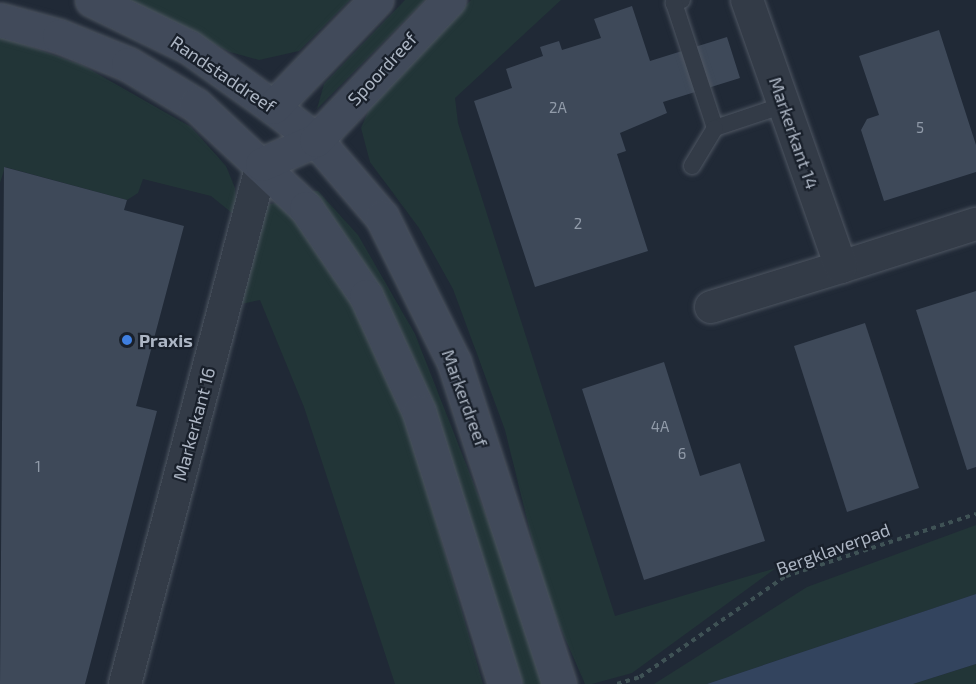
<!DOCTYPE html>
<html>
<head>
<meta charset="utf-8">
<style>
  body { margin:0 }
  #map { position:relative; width:976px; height:684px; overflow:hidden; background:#202936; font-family:"Exo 2",sans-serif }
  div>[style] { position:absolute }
  .green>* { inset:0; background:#223537 }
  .water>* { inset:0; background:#33445e }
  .building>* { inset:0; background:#3e4959 }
  .path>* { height:4px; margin-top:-2px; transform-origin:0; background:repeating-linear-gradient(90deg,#3f5255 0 4.5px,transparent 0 9px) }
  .roads { filter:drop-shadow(0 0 2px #4e5662) drop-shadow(0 0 2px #4e5662) }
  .service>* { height:16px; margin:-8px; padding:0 8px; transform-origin:8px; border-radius:8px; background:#333b47 }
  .minor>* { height:32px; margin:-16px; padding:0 16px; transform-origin:16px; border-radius:16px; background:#333b47 }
  .secondary>* { height:33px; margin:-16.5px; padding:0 16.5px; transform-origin:16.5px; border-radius:16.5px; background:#414a5a }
  .dots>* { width:16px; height:16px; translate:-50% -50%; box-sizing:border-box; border:3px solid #19202b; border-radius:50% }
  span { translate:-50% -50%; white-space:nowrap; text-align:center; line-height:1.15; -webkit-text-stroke:4.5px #19202b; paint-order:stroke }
  .number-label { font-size:15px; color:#919ba9 }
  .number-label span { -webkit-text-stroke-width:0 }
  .street-label { font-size:18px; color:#adb6c4 }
  .poi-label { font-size:18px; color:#adb6c4; font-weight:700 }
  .left { translate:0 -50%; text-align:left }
</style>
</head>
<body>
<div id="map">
  <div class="green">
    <div style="clip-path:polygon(127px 0,350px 0,299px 51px,259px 60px,230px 52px)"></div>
    <div style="clip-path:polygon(405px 0,425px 0,317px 109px,324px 84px)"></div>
    <div style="clip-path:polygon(471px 0,561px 0,455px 98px,458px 123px,615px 616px,776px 568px,632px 673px,592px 684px,585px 684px,545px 592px,505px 430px,453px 289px,419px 228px,370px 162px,361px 128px,373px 100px)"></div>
    <div style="clip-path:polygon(0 36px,82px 65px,191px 127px,226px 166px,235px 188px,237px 217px,211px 196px,143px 179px,138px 193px,127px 200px,5px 167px,0 183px)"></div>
    <div style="clip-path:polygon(309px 191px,318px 191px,358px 235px,415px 334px,499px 548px,542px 684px,523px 684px,399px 328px,381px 292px)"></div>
    <div style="clip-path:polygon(276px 203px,295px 220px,350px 300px,408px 426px,483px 684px,395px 684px,304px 407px,260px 300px,237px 305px,264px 205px)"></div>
    <div style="clip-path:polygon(976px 525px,976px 594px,707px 684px,654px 684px,807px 587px)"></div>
    <div style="clip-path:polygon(976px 664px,976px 684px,913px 684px)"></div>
  </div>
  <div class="water">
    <div style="clip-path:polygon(976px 594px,976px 664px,913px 684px,707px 684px)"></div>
  </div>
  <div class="building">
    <div style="clip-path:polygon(632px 6px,650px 61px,727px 37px,740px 78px,663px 102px,667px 113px,620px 133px,626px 151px,617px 154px,648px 251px,535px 287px,474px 101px,512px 88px,506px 69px,543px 56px,540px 47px,559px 41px,562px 50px,601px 38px,594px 19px)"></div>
    <div style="clip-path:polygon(939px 30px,976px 145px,976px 172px,884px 201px,861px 130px,867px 119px,879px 115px,859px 56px)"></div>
    <div style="clip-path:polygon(4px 167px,127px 200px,124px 210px,184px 226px,136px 406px,157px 411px,85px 684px,0 684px)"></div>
    <div style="clip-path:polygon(976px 291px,976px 467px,967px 470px,916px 310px)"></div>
    <div style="clip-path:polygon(865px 323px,919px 488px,847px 512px,794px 346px)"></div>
    <div style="clip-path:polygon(664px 362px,700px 476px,740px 463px,765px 541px,644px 580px,582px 389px)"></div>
  </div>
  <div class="path">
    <div style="left:617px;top:684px;width:24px;rotate:-17deg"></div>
    <div style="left:640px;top:677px;width:178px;rotate:-34.7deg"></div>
    <div style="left:786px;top:576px;width:200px;rotate:-18.1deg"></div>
  </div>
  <div class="roads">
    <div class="service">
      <div style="left:682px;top:0;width:9px;rotate:159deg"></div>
      <div style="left:674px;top:3px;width:132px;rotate:71.8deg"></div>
      <div style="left:715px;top:128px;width:73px;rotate:-18.4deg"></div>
      <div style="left:692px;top:166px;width:44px;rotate:-58.8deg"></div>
    </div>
    <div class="minor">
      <div style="left:841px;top:267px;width:142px;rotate:-17.7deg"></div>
      <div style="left:711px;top:307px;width:136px;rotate:-17.1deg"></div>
      <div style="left:841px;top:267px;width:283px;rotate:-109.4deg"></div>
      <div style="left:125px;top:684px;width:538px;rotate:-75.24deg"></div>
    </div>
    <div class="secondary">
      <div style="left:92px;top:0;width:108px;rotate:25.9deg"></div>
      <div style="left:189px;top:47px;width:103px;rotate:35.5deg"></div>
      <div style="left:273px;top:107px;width:54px;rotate:37.5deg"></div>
      <div style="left:316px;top:140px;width:101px;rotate:49.4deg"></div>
      <div style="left:382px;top:217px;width:162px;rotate:63.6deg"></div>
      <div style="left:454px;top:362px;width:339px;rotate:71.9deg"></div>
      <div style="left:0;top:20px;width:61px;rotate:15.2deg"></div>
      <div style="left:59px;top:36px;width:74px;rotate:22.1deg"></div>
      <div style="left:128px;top:64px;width:79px;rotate:31.1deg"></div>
      <div style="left:196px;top:105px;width:151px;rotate:43.1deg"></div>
      <div style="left:306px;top:208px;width:107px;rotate:55.7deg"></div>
      <div style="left:366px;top:296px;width:128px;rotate:65.4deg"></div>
      <div style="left:419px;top:412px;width:285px;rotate:72.5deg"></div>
      <div style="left:273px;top:107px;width:149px;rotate:-46.1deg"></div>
      <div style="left:262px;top:164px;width:59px;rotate:-24deg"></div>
      <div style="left:316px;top:140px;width:193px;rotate:-46.5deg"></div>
    </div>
  </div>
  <div class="dots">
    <div style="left:127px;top:340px;background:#3f7fe0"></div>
  </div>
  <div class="number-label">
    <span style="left:558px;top:108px">2A</span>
    <span style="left:920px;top:128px">5</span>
    <span style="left:578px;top:224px">2</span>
    <span style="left:660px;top:427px">4A</span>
    <span style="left:682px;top:454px">6</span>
    <span style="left:38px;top:467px">1</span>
  </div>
  <div class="street-label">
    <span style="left:382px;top:69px;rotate:-47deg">Spoordreef</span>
    <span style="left:223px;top:74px;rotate:34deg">Randstaddreef</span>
    <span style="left:794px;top:133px;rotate:71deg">Markerkant 14</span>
    <span style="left:465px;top:398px;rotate:70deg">Markerdreef</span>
    <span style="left:194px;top:424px;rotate:-75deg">Markerkant 16</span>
    <span style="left:833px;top:549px;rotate:-20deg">Bergklaverpad</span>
  </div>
  <div class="poi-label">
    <span class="left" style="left:139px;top:340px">Praxis</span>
  </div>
</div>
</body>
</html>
